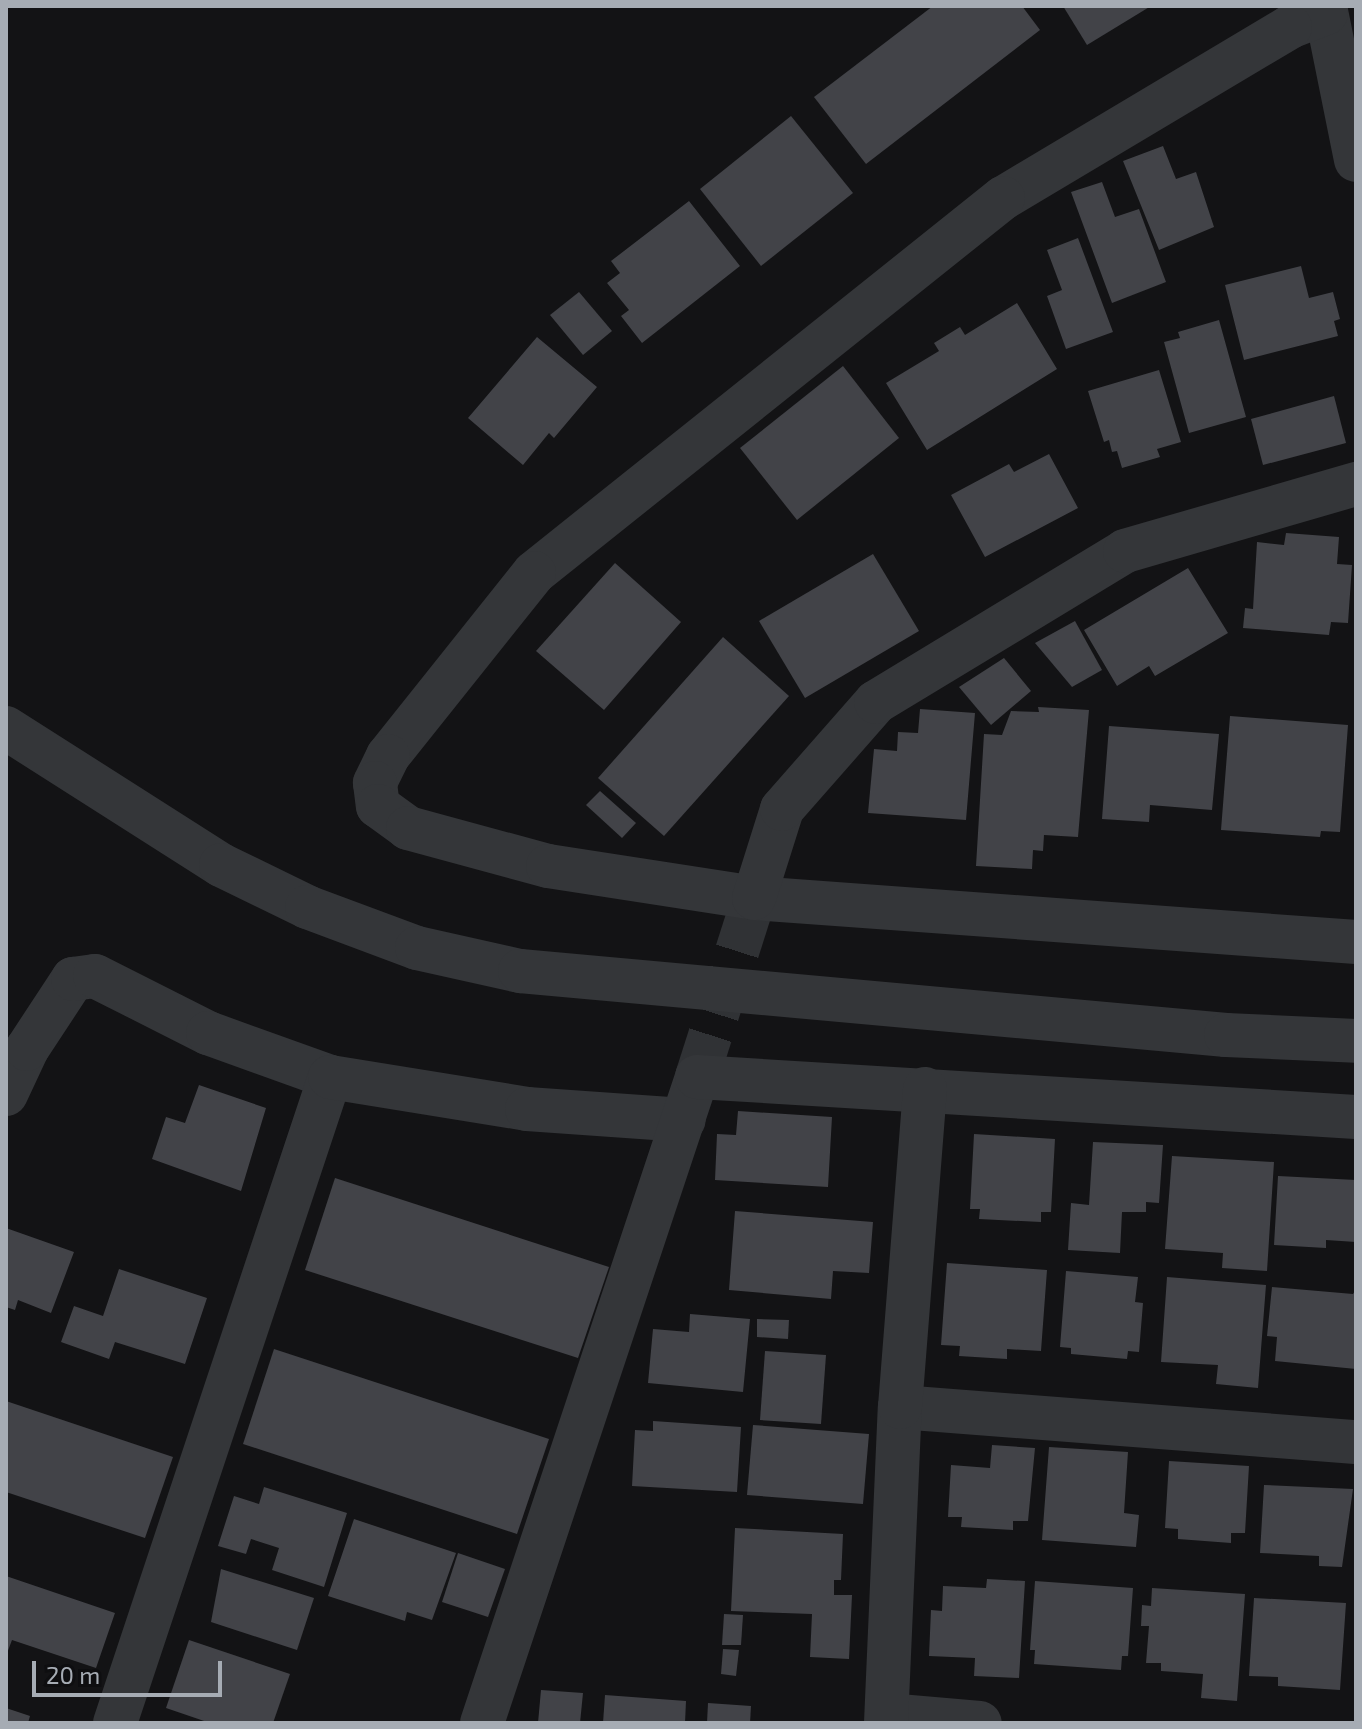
<!DOCTYPE html>
<html>
<head>
<meta charset="utf-8">
<style>
  body { margin:0 }
  #map { position:relative; width:1362px; height:1729px; overflow:hidden; background:#131315; font-family:"Exo 2",sans-serif }
  div>[style] { position:absolute }
  .building>* { inset:0; background:#424348 }
  .minor-tunnel>* { height:44px; margin-top:-22px; transform-origin:0; background:repeating-linear-gradient(90deg,#303235 0 44px,transparent 0 66px) }
  .minor>* { height:44px; margin:-22px; padding:0 22px; transform-origin:22px; border-radius:22px; background:#343639 }
  .tertiary>* { height:44px; margin:-22px; padding:0 22px; transform-origin:22px; border-radius:22px; background:#343639 }
  span { translate:-50% -50%; white-space:nowrap; text-align:center; line-height:1.15; -webkit-text-stroke:7px #0e0e10; paint-order:stroke }
  .frame { position:absolute; inset:0; border:8px solid #a6acb4; pointer-events:none }
  .scale { position:absolute; left:32px; top:1661px; width:190px; height:36px; box-sizing:border-box; border:4px solid #a6acb4; border-top:0; padding-left:10px; font-size:24px; line-height:28px; white-space:nowrap; color:#a6acb4; -webkit-text-stroke:6px #0e0e10; paint-order:stroke }
</style>
</head>
<body>
<div id="map">
  <div class="building">
    <div style="clip-path:polygon(933px 6px,1022px 6px,1040px 30px,866px 164px,814px 97px)"></div>
    <div style="clip-path:polygon(1063px 6px,1151px 6px,1087px 45px)"></div>
    <div style="clip-path:polygon(791px 116px,853px 193px,761px 266px,700px 189px)"></div>
    <div style="clip-path:polygon(1163px 146px,1176px 179px,1196px 172px,1214px 227px,1159px 250px,1123px 161px)"></div>
    <div style="clip-path:polygon(1102px 182px,1115px 217px,1139px 209px,1166px 282px,1112px 303px,1071px 192px)"></div>
    <div style="clip-path:polygon(689px 201px,740px 266px,642px 343px,621px 316px,629px 310px,607px 283px,620px 273px,611px 261px)"></div>
    <div style="clip-path:polygon(1078px 238px,1113px 332px,1066px 349px,1047px 296px,1062px 290px,1047px 250px)"></div>
    <div style="clip-path:polygon(1301px 266px,1309px 298px,1333px 292px,1340px 319px,1334px 321px,1338px 336px,1244px 360px,1225px 285px)"></div>
    <div style="clip-path:polygon(579px 292px,612px 331px,583px 355px,550px 315px)"></div>
    <div style="clip-path:polygon(1017px 303px,1057px 369px,927px 450px,886px 383px,939px 351px,934px 343px,960px 327px,965px 335px)"></div>
    <div style="clip-path:polygon(1219px 320px,1246px 417px,1189px 433px,1164px 342px,1180px 338px,1178px 332px)"></div>
    <div style="clip-path:polygon(537px 337px,597px 387px,554px 438px,549px 433px,523px 465px,468px 418px)"></div>
    <div style="clip-path:polygon(843px 366px,899px 438px,797px 520px,740px 448px)"></div>
    <div style="clip-path:polygon(1159px 370px,1181px 442px,1157px 449px,1160px 457px,1122px 468px,1117px 451px,1112px 452px,1109px 440px,1104px 442px,1088px 391px)"></div>
    <div style="clip-path:polygon(1334px 396px,1346px 443px,1263px 465px,1251px 419px)"></div>
    <div style="clip-path:polygon(1049px 454px,1078px 508px,985px 557px,951px 495px,1009px 464px,1014px 472px)"></div>
    <div style="clip-path:polygon(1286px 533px,1339px 537px,1337px 564px,1352px 565px,1348px 623px,1331px 622px,1329px 635px,1243px 628px,1245px 608px,1253px 609px,1257px 542px,1284px 545px)"></div>
    <div style="clip-path:polygon(873px 554px,919px 631px,805px 698px,759px 621px)"></div>
    <div style="clip-path:polygon(615px 563px,681px 622px,604px 710px,536px 651px)"></div>
    <div style="clip-path:polygon(1188px 568px,1228px 633px,1155px 676px,1149px 666px,1117px 686px,1084px 630px)"></div>
    <div style="clip-path:polygon(1075px 621px,1102px 670px,1072px 687px,1035px 643px)"></div>
    <div style="clip-path:polygon(723px 637px,789px 696px,664px 836px,598px 778px)"></div>
    <div style="clip-path:polygon(1004px 658px,1031px 691px,991px 725px,959px 687px)"></div>
    <div style="clip-path:polygon(1038px 707px,1089px 710px,1078px 837px,1044px 835px,1043px 851px,1033px 850px,1032px 869px,976px 866px,984px 734px,1002px 735px,1011px 711px,1039px 712px)"></div>
    <div style="clip-path:polygon(920px 709px,975px 713px,966px 820px,868px 813px,874px 749px,897px 751px,898px 732px,918px 733px)"></div>
    <div style="clip-path:polygon(1230px 716px,1348px 725px,1340px 832px,1321px 831px,1320px 837px,1221px 830px)"></div>
    <div style="clip-path:polygon(1109px 726px,1219px 734px,1212px 810px,1150px 805px,1149px 822px,1102px 819px)"></div>
    <div style="clip-path:polygon(600px 791px,636px 823px,622px 838px,586px 805px)"></div>
    <div style="clip-path:polygon(199px 1085px,266px 1108px,241px 1191px,152px 1159px,166px 1117px,185px 1123px)"></div>
    <div style="clip-path:polygon(738px 1111px,832px 1117px,828px 1187px,715px 1180px,717px 1134px,736px 1135px)"></div>
    <div style="clip-path:polygon(974px 1134px,1055px 1139px,1051px 1212px,1041px 1212px,1041px 1222px,979px 1219px,980px 1209px,970px 1209px)"></div>
    <div style="clip-path:polygon(1093px 1142px,1163px 1145px,1159px 1203px,1146px 1202px,1146px 1212px,1122px 1212px,1120px 1253px,1068px 1250px,1071px 1203px,1089px 1205px)"></div>
    <div style="clip-path:polygon(1172px 1156px,1274px 1162px,1267px 1271px,1222px 1268px,1223px 1253px,1165px 1249px)"></div>
    <div style="clip-path:polygon(1278px 1176px,1356px 1180px,1356px 1242px,1326px 1240px,1326px 1248px,1274px 1245px)"></div>
    <div style="clip-path:polygon(335px 1178px,609px 1267px,578px 1358px,305px 1270px)"></div>
    <div style="clip-path:polygon(735px 1211px,873px 1222px,869px 1273px,833px 1271px,831px 1299px,729px 1290px)"></div>
    <div style="clip-path:polygon(6px 1228px,74px 1252px,51px 1313px,18px 1300px,15px 1310px,6px 1307px)"></div>
    <div style="clip-path:polygon(947px 1263px,1047px 1270px,1041px 1351px,1007px 1349px,1007px 1359px,959px 1356px,960px 1346px,941px 1345px)"></div>
    <div style="clip-path:polygon(119px 1269px,207px 1298px,185px 1364px,115px 1342px,109px 1359px,61px 1342px,74px 1306px,103px 1316px)"></div>
    <div style="clip-path:polygon(1066px 1271px,1138px 1277px,1135px 1302px,1143px 1303px,1139px 1352px,1128px 1351px,1127px 1359px,1071px 1354px,1071px 1348px,1060px 1347px)"></div>
    <div style="clip-path:polygon(1167px 1277px,1266px 1285px,1258px 1388px,1216px 1384px,1218px 1365px,1161px 1362px)"></div>
    <div style="clip-path:polygon(1272px 1287px,1353px 1294px,1356px 1289px,1356px 1369px,1275px 1361px,1277px 1337px,1267px 1336px)"></div>
    <div style="clip-path:polygon(690px 1314px,750px 1319px,743px 1392px,648px 1383px,653px 1329px,689px 1332px)"></div>
    <div style="clip-path:polygon(757px 1319px,789px 1320px,788px 1339px,757px 1337px)"></div>
    <div style="clip-path:polygon(274px 1349px,549px 1439px,517px 1534px,243px 1444px)"></div>
    <div style="clip-path:polygon(765px 1351px,826px 1355px,821px 1424px,760px 1420px)"></div>
    <div style="clip-path:polygon(6px 1401px,173px 1457px,145px 1538px,6px 1492px)"></div>
    <div style="clip-path:polygon(653px 1421px,741px 1427px,737px 1492px,632px 1486px,635px 1430px,653px 1431px)"></div>
    <div style="clip-path:polygon(753px 1425px,869px 1434px,863px 1504px,747px 1495px)"></div>
    <div style="clip-path:polygon(992px 1445px,1035px 1448px,1028px 1521px,1013px 1521px,1013px 1530px,961px 1527px,962px 1517px,948px 1517px,951px 1465px,990px 1468px)"></div>
    <div style="clip-path:polygon(1049px 1447px,1128px 1452px,1124px 1513px,1139px 1515px,1136px 1547px,1042px 1540px)"></div>
    <div style="clip-path:polygon(1169px 1461px,1249px 1466px,1245px 1533px,1231px 1533px,1231px 1543px,1178px 1539px,1178px 1529px,1165px 1528px)"></div>
    <div style="clip-path:polygon(1264px 1485px,1353px 1489px,1342px 1567px,1319px 1566px,1319px 1556px,1260px 1553px)"></div>
    <div style="clip-path:polygon(264px 1487px,347px 1513px,324px 1587px,272px 1570px,279px 1548px,251px 1539px,246px 1554px,218px 1546px,234px 1496px,259px 1504px)"></div>
    <div style="clip-path:polygon(354px 1519px,456px 1553px,432px 1620px,407px 1612px,405px 1621px,328px 1596px)"></div>
    <div style="clip-path:polygon(735px 1528px,843px 1534px,841px 1580px,834px 1580px,834px 1595px,852px 1595px,849px 1659px,810px 1657px,812px 1614px,731px 1611px)"></div>
    <div style="clip-path:polygon(458px 1553px,505px 1569px,488px 1617px,442px 1602px)"></div>
    <div style="clip-path:polygon(221px 1569px,314px 1598px,297px 1650px,211px 1622px)"></div>
    <div style="clip-path:polygon(6px 1576px,115px 1613px,96px 1668px,12px 1640px,6px 1656px)"></div>
    <div style="clip-path:polygon(987px 1579px,1025px 1581px,1019px 1678px,974px 1676px,975px 1658px,929px 1656px,931px 1610px,942px 1611px,943px 1586px,986px 1588px)"></div>
    <div style="clip-path:polygon(1035px 1581px,1133px 1588px,1128px 1656px,1122px 1656px,1121px 1670px,1034px 1664px,1035px 1650px,1030px 1650px)"></div>
    <div style="clip-path:polygon(1152px 1588px,1245px 1594px,1237px 1701px,1201px 1698px,1203px 1674px,1161px 1671px,1161px 1663px,1146px 1663px,1149px 1626px,1141px 1626px,1142px 1605px,1151px 1606px)"></div>
    <div style="clip-path:polygon(1254px 1598px,1346px 1603px,1340px 1690px,1278px 1686px,1278px 1677px,1249px 1676px)"></div>
    <div style="clip-path:polygon(724px 1614px,743px 1615px,741px 1645px,722px 1645px)"></div>
    <div style="clip-path:polygon(189px 1640px,290px 1674px,273px 1723px,210px 1723px,166px 1708px)"></div>
    <div style="clip-path:polygon(723px 1649px,739px 1650px,736px 1676px,721px 1674px)"></div>
    <div style="clip-path:polygon(541px 1690px,583px 1693px,580px 1723px,538px 1723px)"></div>
    <div style="clip-path:polygon(605px 1695px,686px 1701px,685px 1723px,603px 1723px)"></div>
    <div style="clip-path:polygon(708px 1703px,751px 1706px,750px 1723px,707px 1723px)"></div>
    <div style="clip-path:polygon(6px 1708px,30px 1716px,28px 1723px,6px 1723px)"></div>
  </div>
  <div class="minor-tunnel">
    <div style="left:697px;top:1077px;width:188px;rotate:-72.3deg"></div>
  </div>
  <div class="minor">
    <div style="left:1325px;top:6px;width:157px;rotate:78.6deg"></div>
    <div style="left:1326px;top:13px;width:39px;rotate:159deg"></div>
    <div style="left:1290px;top:27px;width:334px;rotate:149.2deg"></div>
    <div style="left:1003px;top:198px;width:600px;rotate:141.36deg"></div>
    <div style="left:534px;top:573px;width:234px;rotate:128.6deg"></div>
    <div style="left:388px;top:756px;width:30px;rotate:116deg"></div>
    <div style="left:375px;top:783px;width:23px;rotate:83deg"></div>
    <div style="left:378px;top:806px;width:37px;rotate:36deg"></div>
    <div style="left:408px;top:828px;width:145px;rotate:15.2deg"></div>
    <div style="left:548px;top:866px;width:208px;rotate:8.8deg"></div>
    <div style="left:754px;top:898px;width:604px;rotate:4.18deg"></div>
    <div style="left:754px;top:898px;width:93px;rotate:-72.5deg"></div>
    <div style="left:782px;top:809px;width:142px;rotate:-48.7deg"></div>
    <div style="left:876px;top:702px;width:291px;rotate:-31.2deg"></div>
    <div style="left:1125px;top:551px;width:241px;rotate:-16.2deg"></div>
    <div style="left:6px;top:1094px;width:50px;rotate:-65deg"></div>
    <div style="left:27px;top:1049px;width:84px;rotate:-56.7deg"></div>
    <div style="left:73px;top:979px;width:22px;rotate:-8deg"></div>
    <div style="left:95px;top:976px;width:127px;rotate:26.8deg"></div>
    <div style="left:208px;top:1033px;width:130px;rotate:19.8deg"></div>
    <div style="left:900px;top:1407px;width:457px;rotate:4.4deg"></div>
    <div style="left:887px;top:1715px;width:93px;rotate:4.9deg"></div>
    <div style="left:115px;top:1723px;width:681px;rotate:-71.59deg"></div>
    <div style="left:330px;top:1077px;width:200px;rotate:9.2deg"></div>
    <div style="left:527px;top:1109px;width:157px;rotate:4deg"></div>
    <div style="left:482px;top:1723px;width:681px;rotate:-71.59deg"></div>
    <div style="left:697px;top:1077px;width:660px;rotate:3.47deg"></div>
    <div style="left:886px;top:1723px;width:316px;rotate:-87.5deg"></div>
    <div style="left:900px;top:1407px;width:319px;rotate:-85.5deg"></div>
  </div>
  <div class="tertiary">
    <div style="left:6px;top:728px;width:255px;rotate:32.5deg"></div>
    <div style="left:221px;top:865px;width:96px;rotate:26deg"></div>
    <div style="left:307px;top:907px;width:117px;rotate:20.4deg"></div>
    <div style="left:417px;top:948px;width:106px;rotate:12.6deg"></div>
    <div style="left:520px;top:971px;width:709px;rotate:5.18deg"></div>
    <div style="left:1226px;top:1035px;width:130px;rotate:2.6deg"></div>
  </div>
  <div class="frame"></div>
  <div class="scale">20 m</div>
</div>
</body>
</html>
